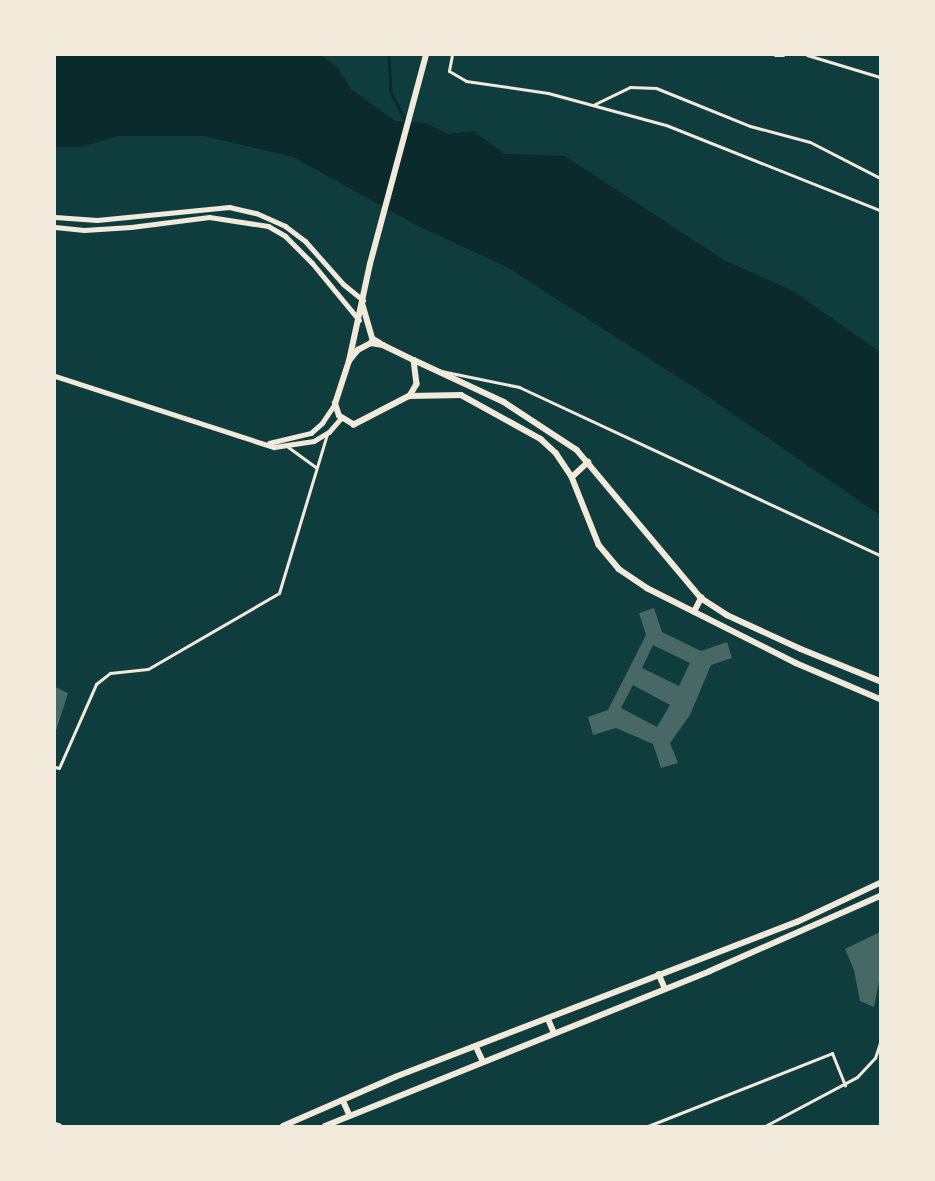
<!DOCTYPE html>
<html>
<head>
<meta charset="utf-8">
<style>
  body { margin:0 }
  #map { position:relative; width:935px; height:1181px; overflow:hidden; background:#0f3d3e; font-family:"Asap Condensed",sans-serif }
  div>[style] { position:absolute }
  .water>* { inset:0; background:#0a2a2b }
  .stream>* { height:2.5px; margin:-1.25px; padding:0 1.25px; transform-origin:1.25px; border-radius:1.25px; background:#0a2a2b }
  .building>* { inset:0; background:#486865 }
  .minor>* { height:3px; margin:-1.5px; padding:0 1.5px; transform-origin:1.5px; border-radius:1.5px; background:#f1e9da }
  .tertiary>* { height:4.5px; margin:-2.25px; padding:0 2.25px; transform-origin:2.25px; border-radius:2.25px; background:#f1e9da }
  .secondary>* { height:5px; margin:-2.5px; padding:0 2.5px; transform-origin:2.5px; border-radius:2.5px; background:#f1e9da }
  .primary>* { height:5.5px; margin:-2.75px; padding:0 2.75px; transform-origin:2.75px; border-radius:2.75px; background:#f1e9da }
  span { translate:-50% -50%; white-space:nowrap; text-align:center; line-height:1.15; -webkit-text-stroke:4px #f1e9da; paint-order:stroke }
  .frame { position:absolute; inset:0; border:56px solid #f1e9da; pointer-events:none }
</style>
</head>
<body>
<div id="map">
  <div class="water">
    <div style="clip-path:polygon(55px 55px,321px 55px,337px 67px,351px 89px,395px 121px,425px 123px,448px 134px,473px 131px,505px 154px,565px 156px,724px 260px,793px 291px,880px 352px,880px 515px,704px 394px,507px 267px,418px 226px,293px 157px,204px 136px,118px 136px,81px 147px,55px 147px)"></div>
  </div>
  <div class="stream">
    <div style="left:389px;top:55px;width:37px;rotate:87deg"></div>
    <div style="left:391px;top:92px;width:34px;rotate:63deg"></div>
  </div>
  <div class="building">
    <div style="clip-path:polygon(evenodd,654px 608px,662px 632px,701px 651px,727px 642px,732px 658px,711px 665px,690px 715px,670px 743px,678px 763px,661px 768px,653px 744px,616px 728px,593px 735px,588px 717px,608px 710px,646px 635px,639px 613px,654px 608px,653px 645px,690px 663px,679px 686px,642px 668px,653px 645px,654px 608px,633px 685px,670px 705px,657px 727px,621px 708px,633px 685px)"></div>
    <div style="clip-path:polygon(55px 687px,68px 693px,55px 734px)"></div>
    <div style="clip-path:polygon(880px 932px,880px 976px,874px 1007px,860px 1001px,854px 970px,845px 949px)"></div>
  </div>
  <div class="minor">
    <div style="left:452px;top:55px;width:16px;rotate:101deg"></div>
    <div style="left:449px;top:71px;width:20px;rotate:30deg"></div>
    <div style="left:466px;top:81px;width:83px;rotate:8.3deg"></div>
    <div style="left:548px;top:93px;width:122px;rotate:15.2deg"></div>
    <div style="left:666px;top:125px;width:230px;rotate:21.7deg"></div>
    <div style="left:775px;top:55px;width:8px"></div>
    <div style="left:807px;top:55px;width:76px;rotate:16.8deg"></div>
    <div style="left:593px;top:105px;width:41px;rotate:-25.9deg"></div>
    <div style="left:630px;top:87px;width:26px;rotate:2deg"></div>
    <div style="left:656px;top:88px;width:101px;rotate:22deg"></div>
    <div style="left:750px;top:126px;width:62px;rotate:14.9deg"></div>
    <div style="left:810px;top:142px;width:79px;rotate:27.2deg"></div>
    <div style="left:441px;top:371px;width:80px;rotate:11.6deg"></div>
    <div style="left:519px;top:387px;width:398px;rotate:25deg"></div>
    <div style="left:288px;top:447px;width:34px;rotate:36deg"></div>
    <div style="left:55px;top:767px;width:4px;rotate:14deg"></div>
    <div style="left:59px;top:768px;width:92px;rotate:-66.2deg"></div>
    <div style="left:96px;top:684px;width:18px;rotate:-38deg"></div>
    <div style="left:110px;top:673px;width:38px;rotate:-6deg"></div>
    <div style="left:148px;top:669px;width:151px;rotate:-30.1deg"></div>
    <div style="left:279px;top:593px;width:166px;rotate:-73.2deg"></div>
    <div style="left:648px;top:1126px;width:198px;rotate:-21.6deg"></div>
    <div style="left:832px;top:1053px;width:35px;rotate:68deg"></div>
    <div style="left:765px;top:1126px;width:104px;rotate:-28deg"></div>
    <div style="left:857px;top:1077px;width:26px;rotate:-47deg"></div>
    <div style="left:875px;top:1058px;width:16px;rotate:-72deg"></div>
  </div>
  <div class="tertiary">
    <div style="left:55px;top:376px;width:230px;rotate:18deg"></div>
    <div style="left:274px;top:447px;width:40px;rotate:-8.5deg"></div>
    <div style="left:314px;top:441px;width:17px;rotate:-31deg"></div>
    <div style="left:329px;top:432px;width:18px;rotate:-49deg"></div>
    <div style="left:269px;top:443px;width:43px;rotate:-13.4deg"></div>
    <div style="left:311px;top:433px;width:15px;rotate:-42deg"></div>
    <div style="left:322px;top:423px;width:23px;rotate:-56deg"></div>
  </div>
  <div class="secondary">
    <div style="left:55px;top:217px;width:42px;rotate:4.1deg"></div>
    <div style="left:97px;top:220px;width:133px;rotate:-5.6deg"></div>
    <div style="left:229px;top:207px;width:28px;rotate:13deg"></div>
    <div style="left:256px;top:213px;width:32px;rotate:24deg"></div>
    <div style="left:285px;top:226px;width:25px;rotate:37deg"></div>
    <div style="left:305px;top:241px;width:57px;rotate:48.5deg"></div>
    <div style="left:343px;top:284px;width:26px;rotate:39deg"></div>
    <div style="left:55px;top:227px;width:29px;rotate:6deg"></div>
    <div style="left:84px;top:230px;width:47px;rotate:-3.7deg"></div>
    <div style="left:131px;top:227px;width:79px;rotate:-7.3deg"></div>
    <div style="left:209px;top:217px;width:60px;rotate:8.7deg"></div>
    <div style="left:268px;top:226px;width:20px;rotate:30deg"></div>
    <div style="left:285px;top:236px;width:38px;rotate:45deg"></div>
    <div style="left:312px;top:263px;width:74px;rotate:50.5deg"></div>
  </div>
  <div class="primary">
    <div style="left:363px;top:305px;width:35px;rotate:74deg"></div>
    <div style="left:373px;top:339px;width:8px;rotate:30deg"></div>
    <div style="left:371px;top:343px;width:12px;rotate:9deg"></div>
    <div style="left:383px;top:345px;width:34px;rotate:26deg"></div>
    <div style="left:414px;top:360px;width:24px;rotate:83deg"></div>
    <div style="left:417px;top:384px;width:14px;rotate:120deg"></div>
    <div style="left:410px;top:396px;width:63px;rotate:152.6deg"></div>
    <div style="left:354px;top:425px;width:17px;rotate:-149deg"></div>
    <div style="left:339px;top:416px;width:13px;rotate:-108deg"></div>
    <div style="left:335px;top:404px;width:45px;rotate:-72deg"></div>
    <div style="left:349px;top:361px;width:14px;rotate:-51deg"></div>
    <div style="left:358px;top:350px;width:15px;rotate:-28deg"></div>
    <div style="left:414px;top:360px;width:99px;rotate:25deg"></div>
    <div style="left:504px;top:402px;width:87px;rotate:33.3deg"></div>
    <div style="left:577px;top:450px;width:193px;rotate:50deg"></div>
    <div style="left:701px;top:598px;width:31px;rotate:33deg"></div>
    <div style="left:727px;top:615px;width:81px;rotate:24.7deg"></div>
    <div style="left:801px;top:649px;width:85px;rotate:22.1deg"></div>
    <div style="left:349px;top:361px;width:99px;rotate:-77.8deg"></div>
    <div style="left:370px;top:264px;width:216px;rotate:-75deg"></div>
    <div style="left:410px;top:396px;width:51px;rotate:-1.1deg"></div>
    <div style="left:461px;top:395px;width:91px;rotate:28.8deg"></div>
    <div style="left:541px;top:439px;width:21px;rotate:43deg"></div>
    <div style="left:556px;top:453px;width:29px;rotate:56deg"></div>
    <div style="left:572px;top:477px;width:73px;rotate:68.3deg"></div>
    <div style="left:599px;top:545px;width:31px;rotate:50deg"></div>
    <div style="left:619px;top:569px;width:34px;rotate:34deg"></div>
    <div style="left:647px;top:588px;width:167px;rotate:26.7deg"></div>
    <div style="left:796px;top:663px;width:91px;rotate:23.2deg"></div>
    <div style="left:572px;top:477px;width:22px;rotate:-43deg"></div>
    <div style="left:694px;top:612px;width:16px;rotate:-63deg"></div>
    <div style="left:659px;top:974px;width:15px;rotate:67deg"></div>
    <div style="left:548px;top:1018px;width:15px;rotate:67deg"></div>
    <div style="left:476px;top:1046px;width:17px;rotate:65deg"></div>
    <div style="left:343px;top:1100px;width:17px;rotate:66deg"></div>
    <div style="left:55px;top:1125px;width:4px;rotate:14deg"></div>
    <div style="left:283px;top:1126px;width:122px;rotate:-23.6deg"></div>
    <div style="left:395px;top:1077px;width:431px;rotate:-21.1deg"></div>
    <div style="left:797px;top:922px;width:92px;rotate:-25.2deg"></div>
    <div style="left:325px;top:1126px;width:415px;rotate:-21.9deg"></div>
    <div style="left:710px;top:971px;width:186px;rotate:-23.8deg"></div>
  </div>
  <div class="frame"></div>
</div>
</body>
</html>
